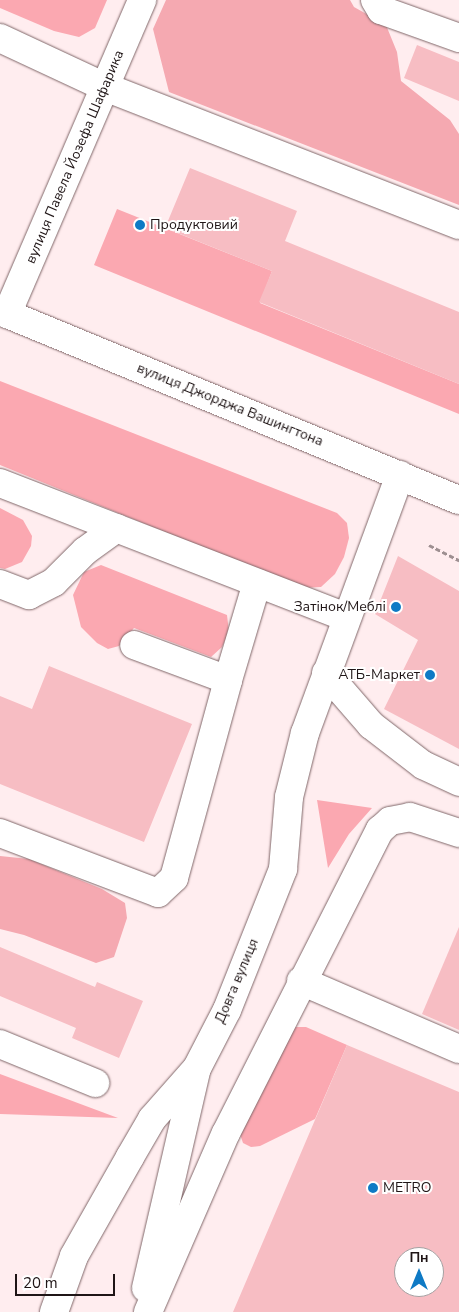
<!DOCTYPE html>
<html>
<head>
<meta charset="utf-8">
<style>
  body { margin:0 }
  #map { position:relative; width:459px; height:1312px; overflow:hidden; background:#ffedef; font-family:"Nunito Sans",sans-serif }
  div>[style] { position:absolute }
  .green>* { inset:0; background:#fba8b1 }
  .forest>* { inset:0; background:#f5a9b1 }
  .building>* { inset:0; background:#f7bdc3 }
  .path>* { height:3px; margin-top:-1.5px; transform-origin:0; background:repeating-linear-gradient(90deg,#9e8f91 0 5px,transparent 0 7.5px) }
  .roads { filter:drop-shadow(0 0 1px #806769) drop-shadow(0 0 1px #806769) }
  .minor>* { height:28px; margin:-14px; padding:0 14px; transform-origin:14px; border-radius:14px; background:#fff }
  .major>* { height:28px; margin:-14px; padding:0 14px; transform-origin:14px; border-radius:14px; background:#fff }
  .dots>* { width:14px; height:14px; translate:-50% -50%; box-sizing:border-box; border:2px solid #fff; border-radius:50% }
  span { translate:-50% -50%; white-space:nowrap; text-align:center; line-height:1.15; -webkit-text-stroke:4px #fff; paint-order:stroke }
  .street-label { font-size:14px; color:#1f1516 }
  .poi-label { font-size:14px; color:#1f1516 }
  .left { translate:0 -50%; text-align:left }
  .right { translate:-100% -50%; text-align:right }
  .north { position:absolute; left:394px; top:1247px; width:50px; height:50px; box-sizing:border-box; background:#fff; border:1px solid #a5a1a2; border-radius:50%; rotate:0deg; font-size:14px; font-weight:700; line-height:20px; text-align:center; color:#1f1516 }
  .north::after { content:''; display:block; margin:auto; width:18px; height:22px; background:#0e7ac5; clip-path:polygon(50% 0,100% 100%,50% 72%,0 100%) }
  .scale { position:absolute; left:15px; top:1274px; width:100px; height:22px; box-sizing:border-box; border:2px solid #1f1516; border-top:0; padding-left:6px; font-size:15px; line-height:18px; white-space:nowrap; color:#1f1516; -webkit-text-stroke:4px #fff; paint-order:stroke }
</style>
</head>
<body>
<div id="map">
  <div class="green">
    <div style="clip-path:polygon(0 0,107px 0,95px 28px,79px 37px,54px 31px,0 8px)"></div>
    <div style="clip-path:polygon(117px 209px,272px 271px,260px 303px,459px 384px,459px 414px,94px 265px)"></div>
    <div style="clip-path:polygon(0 381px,337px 513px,347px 523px,349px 538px,344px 557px,335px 574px,321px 587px,303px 588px,0 465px)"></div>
    <div style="clip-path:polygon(0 508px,23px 520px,32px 536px,31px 546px,22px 562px,5px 569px,0 568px)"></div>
    <div style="clip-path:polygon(101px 565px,227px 615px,229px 632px,222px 647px,211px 657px,134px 628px,119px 646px,108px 649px,97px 643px,81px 627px,73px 595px,84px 572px)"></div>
    <div style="clip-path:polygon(317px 800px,372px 808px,349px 834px,328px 868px)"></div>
    <div style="clip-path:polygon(294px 1027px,306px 1027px,347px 1045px,315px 1119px,260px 1146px,251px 1147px,243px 1143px,240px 1134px)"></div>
    <div style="clip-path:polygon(0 1074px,118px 1118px,0 1114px)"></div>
  </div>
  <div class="forest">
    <div style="clip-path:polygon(166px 0,350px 0,354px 7px,386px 25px,397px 52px,401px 81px,450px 120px,459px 134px,459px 205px,169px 92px,153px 29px)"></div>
    <div style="clip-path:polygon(0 856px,29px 859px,102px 889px,125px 903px,127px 918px,114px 957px,96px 963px,24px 935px,0 929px)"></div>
  </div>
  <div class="building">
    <div style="clip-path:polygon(417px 45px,459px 62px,459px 101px,404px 78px)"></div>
    <div style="clip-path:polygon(190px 168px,297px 211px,285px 241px,459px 312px,459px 384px,259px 302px,272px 271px,165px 228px)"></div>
    <div style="clip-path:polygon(398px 556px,459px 591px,459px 749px,384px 709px,418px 640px,375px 614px)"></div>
    <div style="clip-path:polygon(49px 666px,192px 724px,144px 842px,0 784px,0 696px,32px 709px)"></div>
    <div style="clip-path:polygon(459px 927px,459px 1030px,422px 1014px)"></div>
    <div style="clip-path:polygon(0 947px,95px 987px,97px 982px,143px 1001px,119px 1058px,72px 1038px,76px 1028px,0 996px)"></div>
    <div style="clip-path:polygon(evenodd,347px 1045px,459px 1092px,459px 1312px,233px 1312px,347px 1045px,404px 1257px,434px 1257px,434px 1287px,404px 1287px,404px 1257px)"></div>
  </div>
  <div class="path">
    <div style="left:429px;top:545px;width:34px;rotate:27deg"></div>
  </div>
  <div class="roads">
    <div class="minor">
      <div style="left:375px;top:0;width:12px;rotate:59deg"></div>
      <div style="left:381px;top:10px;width:83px;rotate:19.7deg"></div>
      <div style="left:0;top:38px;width:116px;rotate:25deg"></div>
      <div style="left:105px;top:87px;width:380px;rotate:21.3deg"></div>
      <div style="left:7px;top:314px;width:342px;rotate:-66.7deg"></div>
      <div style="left:0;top:483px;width:371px;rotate:21.2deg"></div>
      <div style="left:0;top:584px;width:31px;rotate:21deg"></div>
      <div style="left:29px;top:595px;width:28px;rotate:-27deg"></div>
      <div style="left:54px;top:582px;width:44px;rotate:-45deg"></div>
      <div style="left:85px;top:551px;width:39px;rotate:-36deg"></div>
      <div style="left:326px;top:673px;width:69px;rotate:49.1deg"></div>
      <div style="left:371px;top:725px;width:66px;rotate:37.6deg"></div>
      <div style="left:423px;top:765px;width:40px;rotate:25deg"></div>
      <div style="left:228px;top:680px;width:101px;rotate:-73.4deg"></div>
      <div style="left:0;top:833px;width:169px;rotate:20.8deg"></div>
      <div style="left:158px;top:893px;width:22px;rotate:-43deg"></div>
      <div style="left:174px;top:878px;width:205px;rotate:-74.7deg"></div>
      <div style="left:228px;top:680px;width:100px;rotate:-159.6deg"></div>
      <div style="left:301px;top:981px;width:172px;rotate:23.3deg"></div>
      <div style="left:0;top:1044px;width:103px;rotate:22.3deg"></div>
      <div style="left:146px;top:1288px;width:222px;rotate:-77deg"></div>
      <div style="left:54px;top:1312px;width:59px;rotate:-70.3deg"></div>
      <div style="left:74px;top:1256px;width:114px;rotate:-60.5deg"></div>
      <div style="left:130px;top:1157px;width:44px;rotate:-59.9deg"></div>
      <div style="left:152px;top:1119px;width:68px;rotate:-48.6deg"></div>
      <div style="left:197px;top:1068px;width:65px;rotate:-62.7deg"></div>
      <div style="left:227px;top:1010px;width:152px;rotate:-68.3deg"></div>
      <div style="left:283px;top:869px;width:72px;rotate:-85.2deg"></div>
      <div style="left:289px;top:797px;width:66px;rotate:-76deg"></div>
      <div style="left:305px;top:733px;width:275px;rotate:-69.8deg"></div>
      <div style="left:148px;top:1312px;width:195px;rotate:-66.5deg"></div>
      <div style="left:226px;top:1133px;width:340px;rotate:-63.1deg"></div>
      <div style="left:380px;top:830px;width:13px;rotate:-42deg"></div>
      <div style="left:390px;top:821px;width:20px;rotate:-11deg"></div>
      <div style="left:410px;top:817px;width:52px;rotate:18.1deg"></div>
    </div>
    <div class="major">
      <div style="left:0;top:311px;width:496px;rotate:22.4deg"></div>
    </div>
  </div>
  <div class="dots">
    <div style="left:140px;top:225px;background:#0e7ac5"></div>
    <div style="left:396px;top:607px;background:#0e7ac5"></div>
    <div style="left:430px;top:675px;background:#0e7ac5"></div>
    <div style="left:373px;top:1188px;background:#0e7ac5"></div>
  </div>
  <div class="street-label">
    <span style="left:75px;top:157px;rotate:-67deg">вулиця Павела Йозефа Шафарика</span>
    <span style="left:230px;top:405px;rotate:22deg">вулиця Джорджа Вашингтона</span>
    <span style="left:237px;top:981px;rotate:-67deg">Довга вулиця</span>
  </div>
  <div class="poi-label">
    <span class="left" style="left:150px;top:225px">Продуктовий</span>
    <span class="right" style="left:386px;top:607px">Затінок/Меблі</span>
    <span class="right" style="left:420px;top:675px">АТБ-Маркет</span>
    <span class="left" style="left:383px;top:1188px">METRO</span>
  </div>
  <div class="north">Пн</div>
  <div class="scale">20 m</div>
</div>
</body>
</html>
